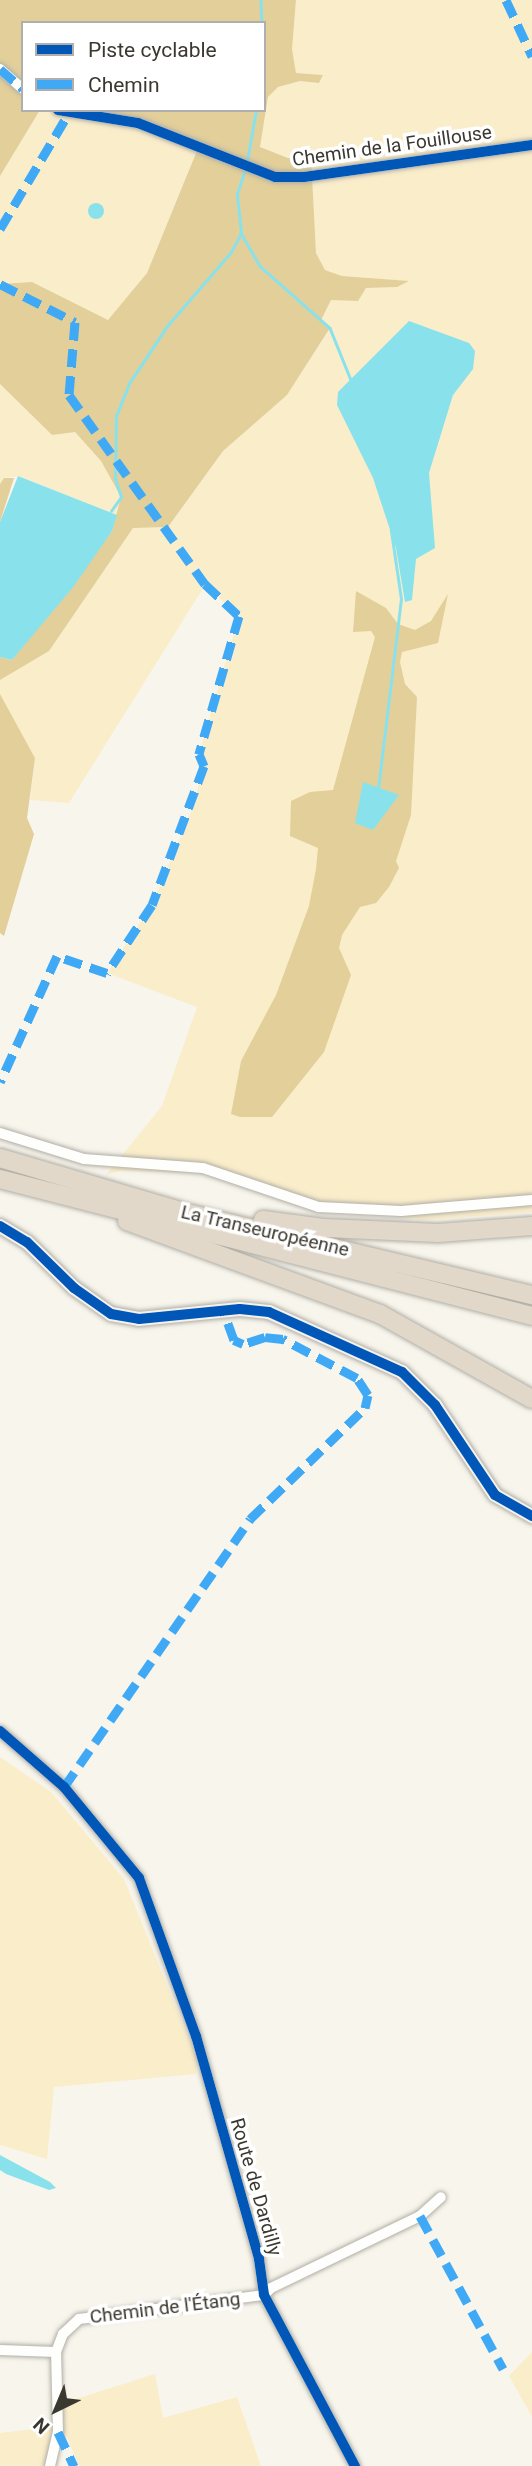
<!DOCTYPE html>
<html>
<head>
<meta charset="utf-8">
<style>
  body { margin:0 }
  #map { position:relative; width:532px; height:2466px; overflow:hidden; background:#f8f5ec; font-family:Roboto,sans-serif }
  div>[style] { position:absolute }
  .green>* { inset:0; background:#faedca }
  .forest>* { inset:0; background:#e2cf9a }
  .water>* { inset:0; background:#89e2eb }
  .round { border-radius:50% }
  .stream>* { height:2.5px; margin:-1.25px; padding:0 1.25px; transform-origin:1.25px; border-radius:1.25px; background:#89e2eb }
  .roads { filter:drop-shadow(0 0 2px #b0aea6) drop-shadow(0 0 2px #b0aea6) }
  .street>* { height:10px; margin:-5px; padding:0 5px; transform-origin:5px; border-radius:5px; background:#fefefc }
  .secondary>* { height:14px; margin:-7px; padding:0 7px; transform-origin:7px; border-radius:7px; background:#f5f2ed }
  .highway>* { height:18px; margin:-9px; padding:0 9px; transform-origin:9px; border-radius:9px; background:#e1d8ca }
  .quiet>* { height:9px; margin-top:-4.5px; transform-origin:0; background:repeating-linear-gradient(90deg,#3fa9f5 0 18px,transparent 0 27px) }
  .cycleway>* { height:10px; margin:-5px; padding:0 5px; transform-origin:5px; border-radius:5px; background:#0057b8 }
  span { translate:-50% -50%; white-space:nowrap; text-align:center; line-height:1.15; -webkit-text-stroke:7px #fff; paint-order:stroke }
  .street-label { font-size:19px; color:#3b382f }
  .legend { position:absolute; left:21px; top:21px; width:245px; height:91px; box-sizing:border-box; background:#fff; border:2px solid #b1afac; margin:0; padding:9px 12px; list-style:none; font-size:21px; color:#3b382f }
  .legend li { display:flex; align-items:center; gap:14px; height:35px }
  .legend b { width:35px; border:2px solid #b1afac }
  .north { position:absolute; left:21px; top:2375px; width:70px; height:70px; -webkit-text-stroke:5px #fff; paint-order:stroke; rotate:223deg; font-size:19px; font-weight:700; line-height:28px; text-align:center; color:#3b382f }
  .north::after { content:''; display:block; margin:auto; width:24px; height:32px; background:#3b382f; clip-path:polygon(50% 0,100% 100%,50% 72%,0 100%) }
</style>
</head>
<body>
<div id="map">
  <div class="green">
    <div style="clip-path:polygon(296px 0,532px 0,532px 1212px,424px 1220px,321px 1207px,202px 1173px,119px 1171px,106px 1175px,162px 1106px,197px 1007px,107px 973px,152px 905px,191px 812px,204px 766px,199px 754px,239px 616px,205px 585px,69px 803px,30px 800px,35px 758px,0 694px,0 680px,49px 651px,133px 528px,168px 527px,223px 451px,287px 395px,330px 329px,320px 320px,331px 299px,358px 301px,365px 288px,397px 287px,408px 281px,342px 276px,325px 270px,316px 253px,311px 157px,288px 158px,260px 147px,268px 97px,278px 87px,300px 81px,319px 83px,323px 75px,296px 73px,292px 49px)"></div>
    <div style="clip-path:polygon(40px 110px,138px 123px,198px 147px,147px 273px,108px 320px,32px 282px,0 284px,0 176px)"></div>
    <div style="clip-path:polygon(0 384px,52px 435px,74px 431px,101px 461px,121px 497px,117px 515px,19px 476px,4px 478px,0 484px)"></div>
    <div style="clip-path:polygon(0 1757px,51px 1792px,124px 1879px,197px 2059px,196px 2074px,54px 2087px,47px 2159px,0 2145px)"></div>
    <div style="clip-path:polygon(532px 2352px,532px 2417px,509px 2376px)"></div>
    <div style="clip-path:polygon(155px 2374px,163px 2418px,237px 2397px,261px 2466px,79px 2466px,67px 2437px,52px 2451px,45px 2466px,0 2466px,0 2433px,59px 2426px,63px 2403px)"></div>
  </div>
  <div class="forest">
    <div style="clip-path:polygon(0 0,296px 0,292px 49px,296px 73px,323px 75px,319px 83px,300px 81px,278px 87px,268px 97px,260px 147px,288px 158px,311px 156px,316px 253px,325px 270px,342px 276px,409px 281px,397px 287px,366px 288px,358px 301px,331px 300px,321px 320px,330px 328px,287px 395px,223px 451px,168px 527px,133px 528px,49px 651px,0 680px,0 657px,12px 660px,112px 531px,121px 497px,101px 461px,75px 432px,52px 435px,0 384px,0 284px,32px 282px,108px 320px,147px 273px,198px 148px,138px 123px,58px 110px,264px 110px,264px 23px,23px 23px,23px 110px,40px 110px,0 176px)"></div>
    <div style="clip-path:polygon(4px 478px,14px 478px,0 522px,0 484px)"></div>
    <div style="clip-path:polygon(356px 591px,386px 608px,398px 624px,415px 630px,431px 621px,448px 594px,438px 643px,402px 652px,400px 662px,405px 684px,417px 697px,411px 815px,396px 861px,399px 868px,389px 887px,376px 903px,360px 907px,342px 935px,339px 948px,351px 975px,324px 1052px,272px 1117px,240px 1117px,231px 1114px,241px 1061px,276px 995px,309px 906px,316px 869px,318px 848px,290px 836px,291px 801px,310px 792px,333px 790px,375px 637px,371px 631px,353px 632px)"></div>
    <div style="clip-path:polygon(0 694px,35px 758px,27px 818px,34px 834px,4px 936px,0 933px)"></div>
  </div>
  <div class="water">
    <div class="round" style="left:88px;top:203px;width:16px;height:16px"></div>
    <div style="clip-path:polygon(409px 321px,469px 343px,475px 351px,473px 369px,453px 395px,429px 473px,435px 548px,416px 559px,412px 600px,405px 602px,396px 548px,373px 478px,337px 405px,338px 392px)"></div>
    <div style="clip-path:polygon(18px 476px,117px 515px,112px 531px,74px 586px,12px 660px,0 657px,0 522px)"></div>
    <div style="clip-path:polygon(363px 782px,399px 795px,373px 830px,355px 823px)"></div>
    <div style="clip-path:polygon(0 2155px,50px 2182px,56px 2188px,49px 2190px,6px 2174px,0 2170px)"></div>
  </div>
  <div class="stream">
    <div style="left:261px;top:0;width:23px;rotate:88deg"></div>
    <div style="left:247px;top:161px;width:52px;rotate:-80deg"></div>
    <div style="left:241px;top:233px;width:39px;rotate:60deg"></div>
    <div style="left:261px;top:267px;width:92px;rotate:41.5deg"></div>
    <div style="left:330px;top:328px;width:56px;rotate:68deg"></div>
    <div style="left:111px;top:511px;width:17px;rotate:-54deg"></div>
    <div style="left:121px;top:497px;width:20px;rotate:-108deg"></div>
    <div style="left:115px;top:478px;width:62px;rotate:-89.1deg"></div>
    <div style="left:116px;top:416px;width:37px;rotate:-68deg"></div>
    <div style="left:130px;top:382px;width:67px;rotate:-56.5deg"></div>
    <div style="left:167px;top:326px;width:98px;rotate:-49.1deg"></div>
    <div style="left:231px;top:252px;width:21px;rotate:-62deg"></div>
    <div style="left:241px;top:233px;width:39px;rotate:-96deg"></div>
    <div style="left:237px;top:194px;width:23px;rotate:-72deg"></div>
    <div style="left:378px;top:789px;width:191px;rotate:-83.1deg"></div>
    <div style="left:401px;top:599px;width:69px;rotate:-98.4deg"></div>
  </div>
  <div class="roads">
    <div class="street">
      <div style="left:0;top:69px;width:30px;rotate:41deg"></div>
      <div style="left:58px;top:110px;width:81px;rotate:9.2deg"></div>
      <div style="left:138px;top:123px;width:147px;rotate:21.5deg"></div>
      <div style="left:275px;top:177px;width:29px"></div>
      <div style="left:304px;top:177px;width:230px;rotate:-8deg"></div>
      <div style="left:0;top:1133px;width:88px;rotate:17.2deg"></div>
      <div style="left:84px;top:1159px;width:119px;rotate:4.3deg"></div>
      <div style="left:203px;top:1168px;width:122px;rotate:18.6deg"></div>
      <div style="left:319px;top:1207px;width:82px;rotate:2.8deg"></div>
      <div style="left:401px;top:1211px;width:131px;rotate:-4.8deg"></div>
      <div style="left:0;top:1731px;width:85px;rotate:41.2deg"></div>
      <div style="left:64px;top:1787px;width:118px;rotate:50.5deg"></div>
      <div style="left:139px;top:1878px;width:168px;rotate:70.2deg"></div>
      <div style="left:196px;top:2036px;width:232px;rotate:74.2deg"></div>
      <div style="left:259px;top:2259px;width:36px;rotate:82deg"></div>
      <div style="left:264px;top:2295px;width:194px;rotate:62deg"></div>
      <div style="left:0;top:2350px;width:56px;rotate:2deg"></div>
      <div style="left:50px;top:2466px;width:35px;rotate:-77deg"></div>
      <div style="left:58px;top:2432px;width:80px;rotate:-91.4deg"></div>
      <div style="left:56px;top:2352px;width:19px;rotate:-69deg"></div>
      <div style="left:63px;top:2334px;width:22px;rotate:-43deg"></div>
      <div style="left:79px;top:2319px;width:187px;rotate:-7.4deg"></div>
      <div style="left:264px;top:2295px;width:10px;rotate:-45deg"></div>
      <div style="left:271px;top:2288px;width:165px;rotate:-25.8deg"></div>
      <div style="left:420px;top:2216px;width:28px;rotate:-42deg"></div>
    </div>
    <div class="secondary">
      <div style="left:0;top:1226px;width:31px;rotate:31deg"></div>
      <div style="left:27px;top:1242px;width:66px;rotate:44.4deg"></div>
      <div style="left:74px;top:1288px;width:45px;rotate:35.1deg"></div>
      <div style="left:111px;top:1314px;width:28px;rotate:10deg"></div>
      <div style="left:139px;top:1319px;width:101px;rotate:-5.7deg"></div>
      <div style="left:240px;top:1309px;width:29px;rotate:6deg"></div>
      <div style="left:269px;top:1312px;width:146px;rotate:24.3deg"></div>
      <div style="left:402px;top:1372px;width:47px;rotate:45deg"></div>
      <div style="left:435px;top:1405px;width:108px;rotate:56.3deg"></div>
      <div style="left:495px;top:1495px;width:43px;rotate:29.6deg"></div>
    </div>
    <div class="highway">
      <div style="left:0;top:1158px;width:191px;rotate:16.4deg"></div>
      <div style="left:183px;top:1212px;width:359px;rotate:13.4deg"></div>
      <div style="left:0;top:1179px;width:549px;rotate:14.44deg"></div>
      <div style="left:263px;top:1220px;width:63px;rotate:7.4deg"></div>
      <div style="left:325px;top:1228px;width:113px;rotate:2.5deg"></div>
      <div style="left:438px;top:1233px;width:94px;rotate:-4.3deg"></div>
      <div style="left:127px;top:1221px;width:270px;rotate:20.2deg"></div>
      <div style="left:380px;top:1314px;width:174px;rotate:29.2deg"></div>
    </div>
  </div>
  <div class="quiet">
    <div style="left:506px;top:0;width:62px;rotate:65.1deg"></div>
    <div style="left:0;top:69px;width:30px;rotate:41deg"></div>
    <div style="left:0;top:229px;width:135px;rotate:-59.3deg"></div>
    <div style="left:0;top:284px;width:84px;rotate:26.9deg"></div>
    <div style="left:75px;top:322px;width:73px;rotate:94.7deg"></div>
    <div style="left:69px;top:395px;width:233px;rotate:54.3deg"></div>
    <div style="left:205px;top:584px;width:47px;rotate:43.3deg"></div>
    <div style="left:239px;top:616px;width:144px;rotate:106.2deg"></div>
    <div style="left:199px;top:754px;width:13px;rotate:67deg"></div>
    <div style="left:204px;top:766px;width:148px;rotate:110.5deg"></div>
    <div style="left:152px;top:905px;width:82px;rotate:123.5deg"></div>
    <div style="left:107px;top:973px;width:53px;rotate:-161.2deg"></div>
    <div style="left:57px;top:956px;width:138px;rotate:114.3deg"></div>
    <div style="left:64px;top:1787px;width:326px;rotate:-55.2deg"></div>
    <div style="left:250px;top:1519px;width:160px;rotate:-44deg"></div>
    <div style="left:365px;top:1408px;width:13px;rotate:-77deg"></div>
    <div style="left:368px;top:1395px;width:20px;rotate:-123deg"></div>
    <div style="left:357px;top:1378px;width:84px;rotate:-152.2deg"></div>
    <div style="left:283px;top:1339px;width:18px;rotate:-174deg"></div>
    <div style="left:265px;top:1337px;width:23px;rotate:162deg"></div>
    <div style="left:243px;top:1344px;width:10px;rotate:-156deg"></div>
    <div style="left:234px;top:1340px;width:32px;rotate:-110deg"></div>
    <div style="left:420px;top:2216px;width:174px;rotate:61.5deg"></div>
    <div style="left:58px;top:2432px;width:38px;rotate:65deg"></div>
  </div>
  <div class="cycleway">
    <div style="left:58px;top:110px;width:81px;rotate:9.2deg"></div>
    <div style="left:138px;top:123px;width:147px;rotate:21.5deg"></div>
    <div style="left:275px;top:177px;width:29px"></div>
    <div style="left:304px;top:177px;width:230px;rotate:-8deg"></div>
    <div style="left:0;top:1226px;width:31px;rotate:31deg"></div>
    <div style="left:27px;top:1242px;width:66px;rotate:44.4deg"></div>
    <div style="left:74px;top:1288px;width:45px;rotate:35.1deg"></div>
    <div style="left:111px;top:1314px;width:28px;rotate:10deg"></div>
    <div style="left:139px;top:1319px;width:101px;rotate:-5.7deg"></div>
    <div style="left:240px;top:1309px;width:29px;rotate:6deg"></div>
    <div style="left:269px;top:1312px;width:146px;rotate:24.3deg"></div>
    <div style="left:402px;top:1372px;width:47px;rotate:45deg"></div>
    <div style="left:435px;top:1405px;width:108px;rotate:56.3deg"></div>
    <div style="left:495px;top:1495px;width:43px;rotate:29.6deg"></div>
    <div style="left:0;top:1731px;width:85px;rotate:41.2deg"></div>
    <div style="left:64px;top:1787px;width:118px;rotate:50.5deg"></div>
    <div style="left:139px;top:1878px;width:168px;rotate:70.2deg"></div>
    <div style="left:196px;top:2036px;width:232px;rotate:74.2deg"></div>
    <div style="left:259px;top:2259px;width:36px;rotate:82deg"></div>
    <div style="left:264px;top:2295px;width:194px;rotate:62deg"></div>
  </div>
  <div class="street-label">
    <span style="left:392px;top:146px;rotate:-8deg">Chemin de la Fouillouse</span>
    <span style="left:265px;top:1231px;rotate:13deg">La Transeuropéenne</span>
    <span style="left:256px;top:2187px;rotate:74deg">Route de Dardilly</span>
    <span style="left:165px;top:2308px;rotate:-7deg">Chemin de l'Étang</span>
  </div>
  <ul class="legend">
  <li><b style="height:9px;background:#0057b8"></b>Piste cyclable</li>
  <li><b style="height:9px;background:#3fa9f5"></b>Chemin</li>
  </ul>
  <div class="north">N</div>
</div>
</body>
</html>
